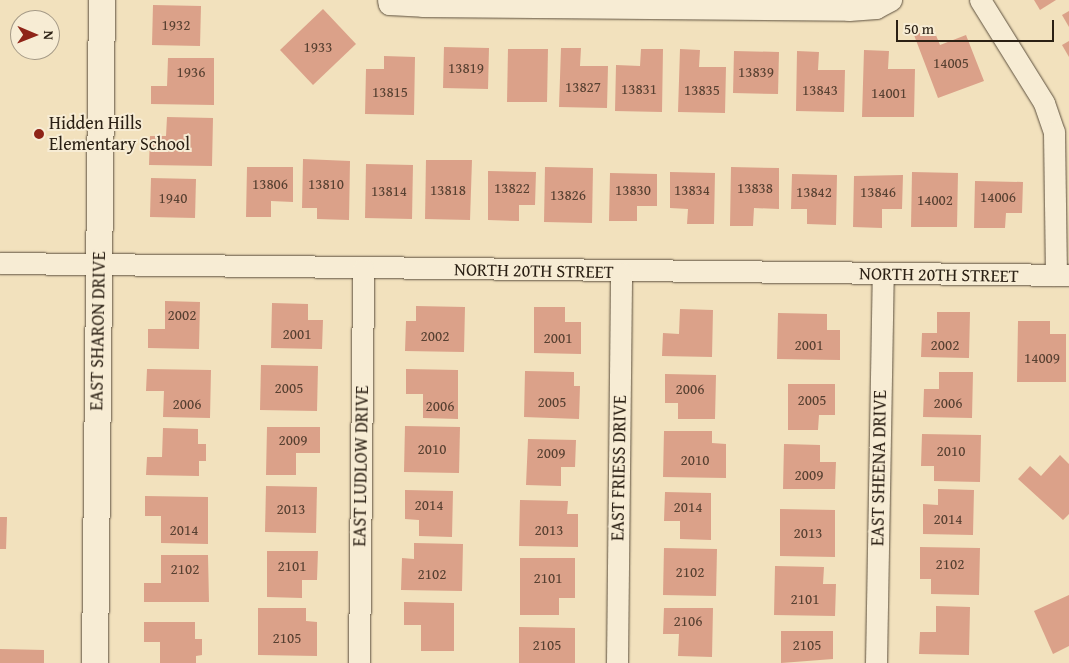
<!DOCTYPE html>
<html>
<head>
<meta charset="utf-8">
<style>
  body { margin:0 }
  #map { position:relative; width:1069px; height:663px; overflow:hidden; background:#f2e1bd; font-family:"Gentium Book Plus",serif }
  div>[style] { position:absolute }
  .building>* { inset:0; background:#dba189 }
  .roads { filter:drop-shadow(0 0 1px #5d503e) drop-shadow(0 0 1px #5d503e) }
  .minor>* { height:21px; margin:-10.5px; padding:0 10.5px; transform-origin:10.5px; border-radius:10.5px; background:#f7ecd4 }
  .tertiary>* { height:26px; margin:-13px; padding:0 13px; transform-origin:13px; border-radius:13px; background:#f7ecd4 }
  .dots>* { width:14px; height:14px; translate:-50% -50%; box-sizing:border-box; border:2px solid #f7ecd4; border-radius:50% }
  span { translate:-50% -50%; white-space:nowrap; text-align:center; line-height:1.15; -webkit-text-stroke:4px #f7ecd4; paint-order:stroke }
  .number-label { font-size:15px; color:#574031 }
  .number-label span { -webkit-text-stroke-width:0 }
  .poi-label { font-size:18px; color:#2b2014 }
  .left { translate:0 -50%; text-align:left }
  .street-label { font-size:18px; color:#2b2014 }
  .north { position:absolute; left:10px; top:10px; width:50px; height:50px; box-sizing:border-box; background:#f7ecd4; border:1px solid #a59a87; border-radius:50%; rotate:91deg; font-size:14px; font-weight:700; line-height:20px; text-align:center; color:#2b2014 }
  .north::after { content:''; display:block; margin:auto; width:18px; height:22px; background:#8f2418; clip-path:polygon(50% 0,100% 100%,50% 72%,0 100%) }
  .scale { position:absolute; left:896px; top:20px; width:158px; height:22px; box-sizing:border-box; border:2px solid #2b2014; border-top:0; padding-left:6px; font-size:15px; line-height:18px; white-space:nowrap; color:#2b2014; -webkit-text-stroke:4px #f7ecd4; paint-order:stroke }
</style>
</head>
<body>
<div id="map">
  <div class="building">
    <div style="clip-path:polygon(1034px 0,1056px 0,1040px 10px)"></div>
    <div style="clip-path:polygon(153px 5px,201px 6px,200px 46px,152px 45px)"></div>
    <div style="clip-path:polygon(323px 9px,356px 44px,313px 85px,280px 50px)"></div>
    <div style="clip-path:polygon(1069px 11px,1069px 27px,1062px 15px)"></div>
    <div style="clip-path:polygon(933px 28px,940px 45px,966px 35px,984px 81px,938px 98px,914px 35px)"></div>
    <div style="clip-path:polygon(1069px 41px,1069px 57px,1062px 45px)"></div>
    <div style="clip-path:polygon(444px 47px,489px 48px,488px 89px,443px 88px)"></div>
    <div style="clip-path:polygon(561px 48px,581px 48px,580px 66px,608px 66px,607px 108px,559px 107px)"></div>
    <div style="clip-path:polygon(508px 49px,548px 49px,547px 102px,507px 102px)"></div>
    <div style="clip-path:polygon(641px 49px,663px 49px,662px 112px,615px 111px,616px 65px,640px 66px)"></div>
    <div style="clip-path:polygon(680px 49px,700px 50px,699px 67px,726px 67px,725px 113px,678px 112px)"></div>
    <div style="clip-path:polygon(864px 50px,889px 51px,888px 69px,915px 69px,914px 117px,862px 117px)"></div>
    <div style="clip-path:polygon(734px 51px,779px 52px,778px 94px,733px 93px)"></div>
    <div style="clip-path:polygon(797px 51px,819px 52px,818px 70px,845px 70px,844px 112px,796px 111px)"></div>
    <div style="clip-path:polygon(384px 56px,415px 57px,414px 115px,365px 114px,366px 69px,384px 69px)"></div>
    <div style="clip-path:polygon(168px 58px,214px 58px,214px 105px,151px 104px,151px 86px,167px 86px)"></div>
    <div style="clip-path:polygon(167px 117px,213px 118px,212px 166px,149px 165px,150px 136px,166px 136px)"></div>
    <div style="clip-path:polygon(303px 159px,350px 161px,349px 220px,317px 219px,317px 208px,302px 208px)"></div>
    <div style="clip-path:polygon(426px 160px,472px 160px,470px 220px,425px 219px)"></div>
    <div style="clip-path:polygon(366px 164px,413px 165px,412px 219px,365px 218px)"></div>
    <div style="clip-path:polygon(247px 167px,293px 167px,293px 202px,271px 201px,271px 217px,246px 217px)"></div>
    <div style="clip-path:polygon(545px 167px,593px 168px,592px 223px,544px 222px)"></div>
    <div style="clip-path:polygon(731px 167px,779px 168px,779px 209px,754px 208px,753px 226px,730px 226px)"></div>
    <div style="clip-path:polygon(488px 171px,536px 172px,535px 205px,519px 205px,519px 221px,488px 220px)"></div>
    <div style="clip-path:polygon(670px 172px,715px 173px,714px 224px,687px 224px,688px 209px,670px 208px)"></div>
    <div style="clip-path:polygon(912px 172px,958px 173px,957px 227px,911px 227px)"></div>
    <div style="clip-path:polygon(610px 173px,657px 174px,657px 206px,637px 206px,637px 221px,609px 221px)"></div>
    <div style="clip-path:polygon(792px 174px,837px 175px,836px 225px,807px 224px,807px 209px,791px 209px)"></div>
    <div style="clip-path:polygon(903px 175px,902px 209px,882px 209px,882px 228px,853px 227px,854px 176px)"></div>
    <div style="clip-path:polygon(151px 178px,196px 179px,195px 218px,150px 217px)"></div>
    <div style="clip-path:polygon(975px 181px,1023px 182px,1022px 213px,1006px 213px,1005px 228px,974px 228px)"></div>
    <div style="clip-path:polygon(165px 301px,200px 302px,199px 349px,148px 348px,148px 329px,165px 329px)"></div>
    <div style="clip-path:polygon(272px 303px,308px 304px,308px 320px,323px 320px,322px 349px,271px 348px)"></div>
    <div style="clip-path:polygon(416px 306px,465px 307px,464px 352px,405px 351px,406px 321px,416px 321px)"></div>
    <div style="clip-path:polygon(534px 307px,565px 307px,565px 322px,581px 322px,581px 354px,534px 353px)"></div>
    <div style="clip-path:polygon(680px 309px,713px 310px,712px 357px,662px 356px,663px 333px,679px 334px)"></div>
    <div style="clip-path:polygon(937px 312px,970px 312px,969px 358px,921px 357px,922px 333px,937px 333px)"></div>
    <div style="clip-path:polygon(778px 313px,827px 314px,827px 330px,840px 330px,840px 360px,777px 359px)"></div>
    <div style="clip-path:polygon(1018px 321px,1050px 321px,1050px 334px,1066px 334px,1066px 382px,1017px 382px)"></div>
    <div style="clip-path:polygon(261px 365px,318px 366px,317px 411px,260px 410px)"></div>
    <div style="clip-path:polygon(147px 369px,211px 370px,210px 418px,163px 417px,164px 391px,146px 391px)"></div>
    <div style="clip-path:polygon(406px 369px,458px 370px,458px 419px,423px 418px,423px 394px,406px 394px)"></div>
    <div style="clip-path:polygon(525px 371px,574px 372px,574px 386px,580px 386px,579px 419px,524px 417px)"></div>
    <div style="clip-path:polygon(939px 372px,973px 372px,972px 418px,923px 417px,924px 389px,939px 389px)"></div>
    <div style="clip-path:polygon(665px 374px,716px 375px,715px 419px,678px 419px,678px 403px,665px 403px)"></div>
    <div style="clip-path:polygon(788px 384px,835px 384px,835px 415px,819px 415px,818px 430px,788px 430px)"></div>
    <div style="clip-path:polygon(405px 426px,460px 427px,459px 473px,404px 472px)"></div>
    <div style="clip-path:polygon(267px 427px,320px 427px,320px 453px,296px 453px,296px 475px,266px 475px)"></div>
    <div style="clip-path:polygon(163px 428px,198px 429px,198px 444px,206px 444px,206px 461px,199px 461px,199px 476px,146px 475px,147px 457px,162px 457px)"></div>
    <div style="clip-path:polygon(664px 431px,712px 431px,712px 443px,726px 444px,726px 478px,663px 477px)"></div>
    <div style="clip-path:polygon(922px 434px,981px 435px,980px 482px,934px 481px,934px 466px,921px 466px)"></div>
    <div style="clip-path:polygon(528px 439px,576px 440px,575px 467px,561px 467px,561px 486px,526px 485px)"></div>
    <div style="clip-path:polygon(784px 444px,820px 445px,820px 462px,836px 462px,835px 489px,783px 489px)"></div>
    <div style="clip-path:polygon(1060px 455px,1069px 464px,1069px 514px,1063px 520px,1018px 479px,1030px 466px,1041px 476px)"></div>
    <div style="clip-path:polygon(266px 486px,317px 487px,316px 533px,265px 532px)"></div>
    <div style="clip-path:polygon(938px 489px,974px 490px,973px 535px,923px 534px,923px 504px,938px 505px)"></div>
    <div style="clip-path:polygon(405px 490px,453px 491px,452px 537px,419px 536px,419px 520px,405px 519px)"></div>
    <div style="clip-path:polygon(665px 492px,711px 493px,711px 540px,680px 539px,680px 521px,664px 521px)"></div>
    <div style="clip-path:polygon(145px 496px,208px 497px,208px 544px,161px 543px,161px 516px,145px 516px)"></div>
    <div style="clip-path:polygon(520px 500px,568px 501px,567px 514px,578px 514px,578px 547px,519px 546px)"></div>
    <div style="clip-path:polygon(780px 509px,835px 510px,835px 557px,780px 556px)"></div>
    <div style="clip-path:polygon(0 517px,7px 517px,6px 549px,0 549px)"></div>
    <div style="clip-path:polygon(414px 543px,463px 544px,462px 591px,401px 590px,402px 558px,414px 559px)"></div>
    <div style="clip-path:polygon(920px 547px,980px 548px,979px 595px,931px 594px,931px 579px,920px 579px)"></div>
    <div style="clip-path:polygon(664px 548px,717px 549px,716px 596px,663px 595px)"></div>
    <div style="clip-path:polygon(267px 551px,318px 551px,317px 580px,302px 580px,302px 598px,267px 597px)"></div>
    <div style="clip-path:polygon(161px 555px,208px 555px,209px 602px,144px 602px,144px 583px,161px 583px)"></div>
    <div style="clip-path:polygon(520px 558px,575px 558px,575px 598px,559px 598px,559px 615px,520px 615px)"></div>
    <div style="clip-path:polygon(775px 566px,824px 567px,823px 584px,836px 584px,835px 616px,774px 615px)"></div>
    <div style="clip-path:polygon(1069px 595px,1069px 646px,1053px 654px,1034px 611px)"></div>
    <div style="clip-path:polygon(404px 602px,454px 603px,454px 651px,421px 651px,421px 625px,404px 625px)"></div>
    <div style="clip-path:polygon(936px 606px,970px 607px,969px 655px,919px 654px,920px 632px,936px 632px)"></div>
    <div style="clip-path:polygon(258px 608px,306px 608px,306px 621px,317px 622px,317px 656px,258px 655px)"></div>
    <div style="clip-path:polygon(664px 608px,713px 608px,712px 657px,678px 656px,679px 634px,663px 634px)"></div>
    <div style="clip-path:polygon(144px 622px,195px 622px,195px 639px,202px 639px,202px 655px,196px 656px,196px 663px,160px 663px,160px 642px,144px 642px)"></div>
    <div style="clip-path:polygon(519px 627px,575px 628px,575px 663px,519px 663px)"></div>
    <div style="clip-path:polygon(781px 631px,833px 631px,833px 659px,781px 663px)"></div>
    <div style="clip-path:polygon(0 649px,44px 650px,44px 663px,0 663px)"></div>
  </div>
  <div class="roads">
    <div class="minor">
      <div style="left:388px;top:0;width:4px;rotate:76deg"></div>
      <div style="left:389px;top:4px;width:33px;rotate:3deg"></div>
      <div style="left:422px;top:6px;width:427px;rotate:0.5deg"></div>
      <div style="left:849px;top:10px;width:27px;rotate:-4deg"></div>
      <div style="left:876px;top:8px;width:17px;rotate:-28deg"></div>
      <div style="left:980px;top:0;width:121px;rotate:58.1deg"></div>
      <div style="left:1044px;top:103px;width:31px;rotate:71deg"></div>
      <div style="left:1054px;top:132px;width:143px;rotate:89.2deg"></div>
      <div style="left:0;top:263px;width:1069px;rotate:0.64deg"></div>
      <div style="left:359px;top:663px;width:394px;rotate:-89.4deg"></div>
      <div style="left:617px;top:663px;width:390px;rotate:-89.4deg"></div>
      <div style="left:876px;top:663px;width:389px;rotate:-89deg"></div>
    </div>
    <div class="tertiary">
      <div style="left:95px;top:663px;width:663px;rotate:-89.4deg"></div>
    </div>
  </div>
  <div class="dots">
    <div style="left:39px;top:134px;background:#8f2418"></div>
  </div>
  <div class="number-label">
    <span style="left:176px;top:25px">1932</span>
    <span style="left:318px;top:47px">1933</span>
    <span style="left:951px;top:63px">14005</span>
    <span style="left:466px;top:68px">13819</span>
    <span style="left:191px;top:72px">1936</span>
    <span style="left:756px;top:72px">13839</span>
    <span style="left:583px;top:87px">13827</span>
    <span style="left:639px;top:89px">13831</span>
    <span style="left:702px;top:90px">13835</span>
    <span style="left:820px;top:90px">13843</span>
    <span style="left:390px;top:92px">13815</span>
    <span style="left:889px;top:93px">14001</span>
    <span style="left:270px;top:184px">13806</span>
    <span style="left:326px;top:184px">13810</span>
    <span style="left:512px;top:188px">13822</span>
    <span style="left:755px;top:188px">13838</span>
    <span style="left:448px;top:190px">13818</span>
    <span style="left:633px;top:190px">13830</span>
    <span style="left:692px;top:190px">13834</span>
    <span style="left:389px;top:191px">13814</span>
    <span style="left:814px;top:192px">13842</span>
    <span style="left:878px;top:192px">13846</span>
    <span style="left:568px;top:195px">13826</span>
    <span style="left:998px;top:197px">14006</span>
    <span style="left:173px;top:198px">1940</span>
    <span style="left:935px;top:200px">14002</span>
    <span style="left:182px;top:315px">2002</span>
    <span style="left:297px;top:334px">2001</span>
    <span style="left:435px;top:336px">2002</span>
    <span style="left:558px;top:338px">2001</span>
    <span style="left:809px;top:345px">2001</span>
    <span style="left:945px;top:345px">2002</span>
    <span style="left:1042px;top:358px">14009</span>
    <span style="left:289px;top:388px">2005</span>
    <span style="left:690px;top:389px">2006</span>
    <span style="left:812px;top:400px">2005</span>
    <span style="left:552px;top:402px">2005</span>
    <span style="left:948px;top:403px">2006</span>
    <span style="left:187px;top:404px">2006</span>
    <span style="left:440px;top:406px">2006</span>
    <span style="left:293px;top:440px">2009</span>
    <span style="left:432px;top:449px">2010</span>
    <span style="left:951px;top:451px">2010</span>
    <span style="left:551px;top:453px">2009</span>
    <span style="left:695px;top:460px">2010</span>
    <span style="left:809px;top:475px">2009</span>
    <span style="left:429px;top:505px">2014</span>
    <span style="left:688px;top:507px">2014</span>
    <span style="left:291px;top:509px">2013</span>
    <span style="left:948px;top:519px">2014</span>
    <span style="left:184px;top:530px">2014</span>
    <span style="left:549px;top:530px">2013</span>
    <span style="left:808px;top:533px">2013</span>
    <span style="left:950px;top:564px">2102</span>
    <span style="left:292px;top:566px">2101</span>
    <span style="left:185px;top:569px">2102</span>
    <span style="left:690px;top:572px">2102</span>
    <span style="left:432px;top:574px">2102</span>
    <span style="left:548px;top:578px">2101</span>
    <span style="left:805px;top:599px">2101</span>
    <span style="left:688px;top:621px">2106</span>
    <span style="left:287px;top:638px">2105</span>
    <span style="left:547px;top:645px">2105</span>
    <span style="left:807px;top:645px">2105</span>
  </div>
  <div class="poi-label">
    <span class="left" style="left:49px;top:134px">Hidden Hills<br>Elementary School</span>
  </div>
  <div class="street-label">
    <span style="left:534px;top:271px;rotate:1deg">NORTH 20TH STREET</span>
    <span style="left:939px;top:275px;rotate:1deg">NORTH 20TH STREET</span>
    <span style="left:98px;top:331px;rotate:-89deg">EAST SHARON DRIVE</span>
    <span style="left:361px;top:466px;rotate:-89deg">EAST LUDLOW DRIVE</span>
    <span style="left:619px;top:468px;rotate:-89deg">EAST FRIESS DRIVE</span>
    <span style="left:879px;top:468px;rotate:-89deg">EAST SHEENA DRIVE</span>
  </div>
  <div class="north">N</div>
  <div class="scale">50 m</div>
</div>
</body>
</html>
